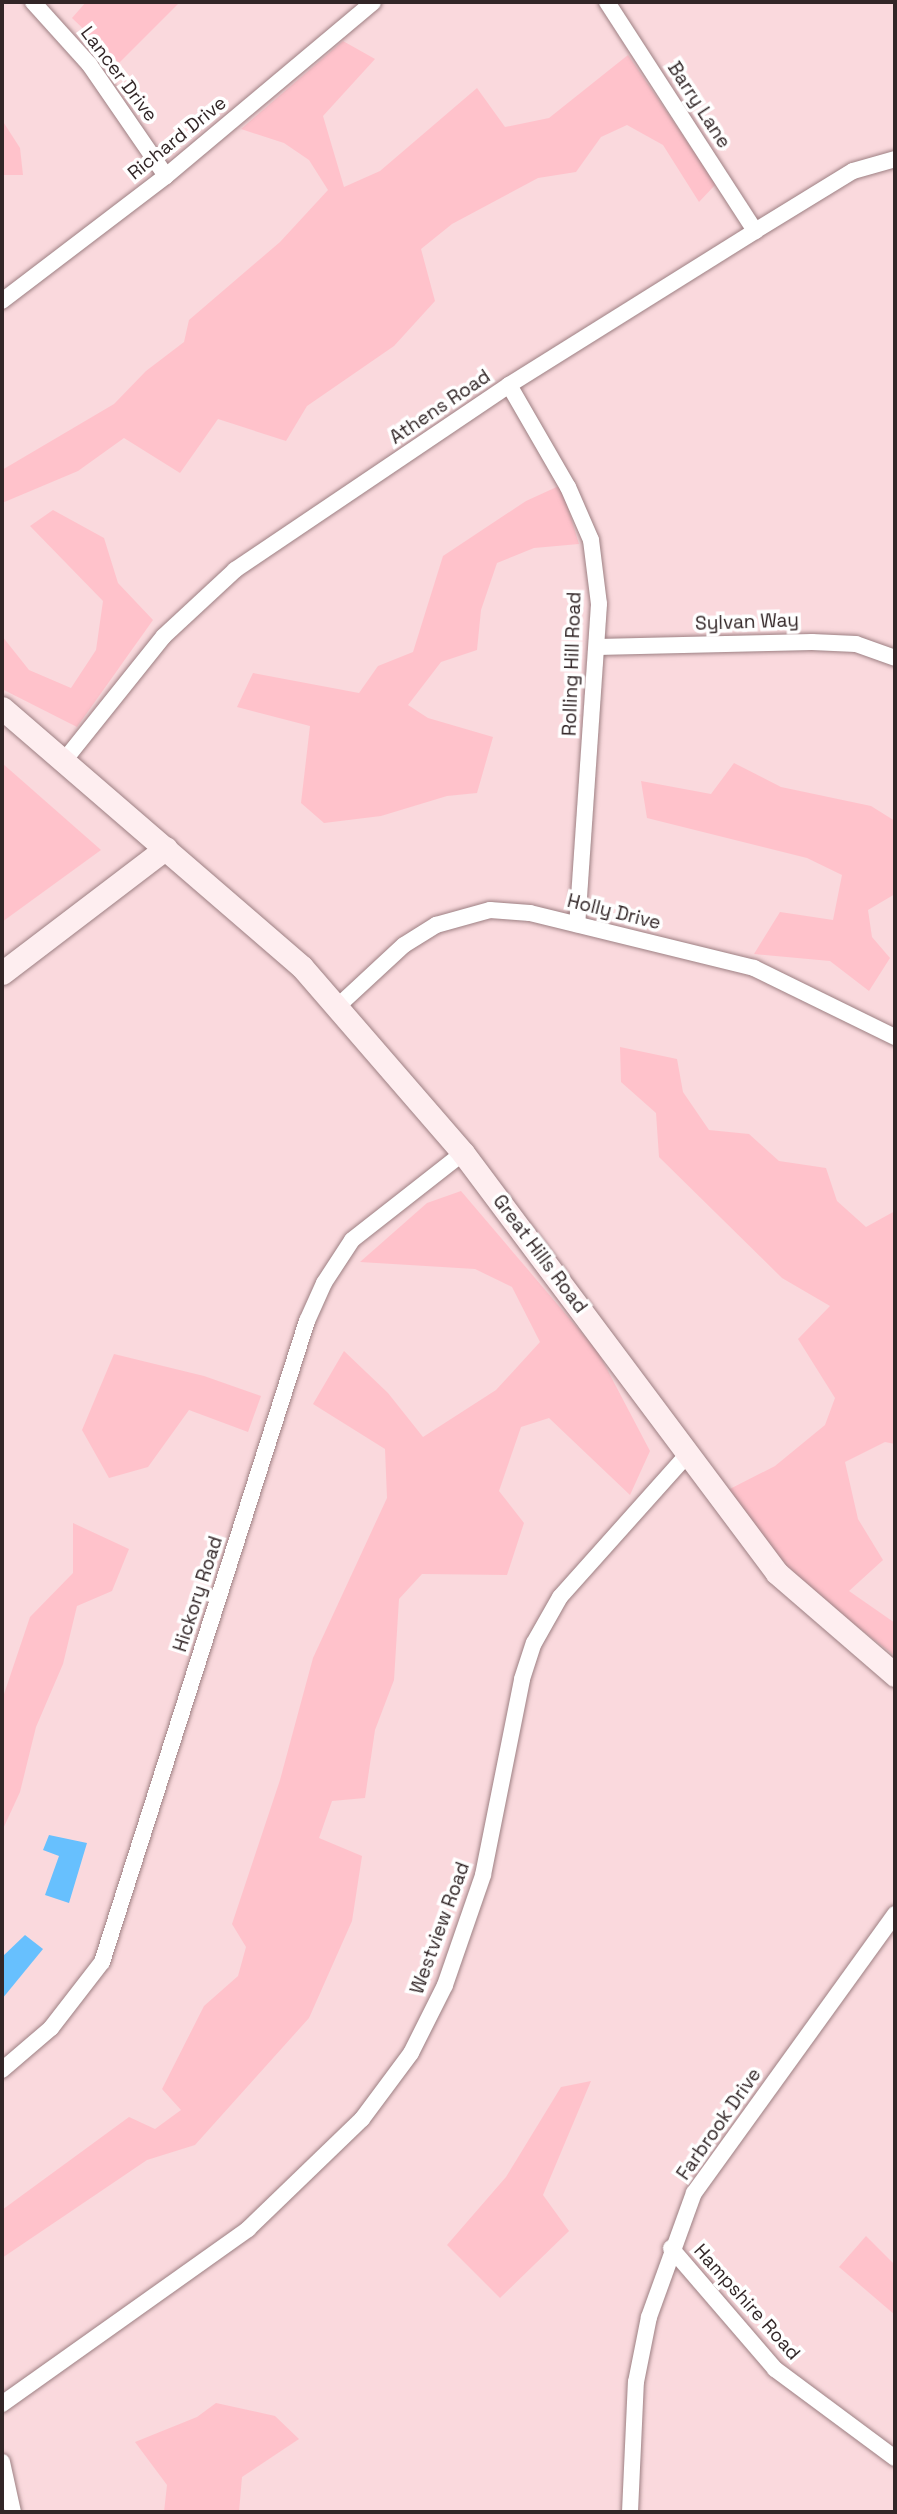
<!DOCTYPE html>
<html>
<head>
<meta charset="utf-8">
<style>
  body { margin:0 }
  #map { position:relative; width:897px; height:2514px; overflow:hidden; background:#fad9dd; font-family:"Space Grotesk",sans-serif }
  div>[style] { position:absolute }
  .green>* { inset:0; background:#ffc2cb }
  .building>* { inset:0; background:#67c0fe }
  .roads { filter:drop-shadow(0 0 2px #9d8083) drop-shadow(0 0 2px #9d8083) }
  .street>* { height:16px; margin:-8px; padding:0 8px; transform-origin:8px; border-radius:8px; background:#fff }
  .secondary>* { height:23px; margin:-11.5px; padding:0 11.5px; transform-origin:11.5px; border-radius:11.5px; background:#feeef0 }
  span { translate:-50% -50%; white-space:nowrap; text-align:center; line-height:1.15; -webkit-text-stroke:7px #fff; paint-order:stroke }
  .street-label { font-size:19px; color:#322627 }
  .frame { position:absolute; inset:0; border:4px solid #322627; pointer-events:none }
</style>
</head>
<body>
<div id="map">
  <div class="green">
    <div style="clip-path:polygon(86px 2px,180px 2px,119px 63px,72px 18px)"></div>
    <div style="clip-path:polygon(343px 41px,375px 59px,323px 116px,344px 187px,380px 171px,477px 88px,505px 127px,549px 118px,628px 55px,716px 184px,699px 202px,663px 145px,627px 125px,601px 137px,576px 172px,538px 178px,452px 224px,421px 249px,435px 301px,394px 346px,307px 406px,286px 441px,218px 419px,180px 473px,124px 438px,78px 471px,2px 503px,2px 470px,114px 404px,146px 371px,184px 342px,189px 320px,280px 242px,328px 190px,309px 160px,284px 143px,241px 129px)"></div>
    <div style="clip-path:polygon(2px 120px,20px 148px,23px 175px,2px 175px)"></div>
    <div style="clip-path:polygon(561px 485px,579px 544px,534px 548px,497px 563px,481px 610px,477px 650px,441px 662px,408px 705px,428px 718px,493px 737px,477px 793px,447px 796px,381px 816px,324px 823px,301px 803px,310px 726px,237px 707px,253px 673px,359px 693px,378px 666px,413px 652px,443px 556px,526px 501px)"></div>
    <div style="clip-path:polygon(53px 510px,104px 538px,118px 583px,153px 620px,77px 727px,2px 689px,2px 636px,29px 670px,71px 688px,96px 650px,103px 601px,30px 526px)"></div>
    <div style="clip-path:polygon(2px 763px,101px 850px,2px 922px)"></div>
    <div style="clip-path:polygon(734px 763px,781px 787px,871px 806px,895px 821px,895px 894px,868px 910px,872px 937px,890px 958px,869px 991px,830px 961px,754px 954px,780px 912px,833px 920px,842px 875px,807px 858px,647px 818px,641px 781px,711px 794px)"></div>
    <div style="clip-path:polygon(620px 1047px,677px 1059px,683px 1092px,709px 1130px,749px 1134px,779px 1161px,826px 1168px,837px 1201px,866px 1227px,895px 1211px,895px 1444px,885px 1442px,845px 1462px,858px 1519px,883px 1560px,849px 1591px,895px 1623px,895px 1656px,801px 1583px,724px 1492px,775px 1466px,825px 1425px,835px 1398px,798px 1339px,830px 1306px,782px 1278px,659px 1157px,656px 1113px,621px 1082px)"></div>
    <div style="clip-path:polygon(461px 1191px,598px 1352px,650px 1451px,630px 1495px,549px 1418px,521px 1427px,499px 1491px,524px 1523px,507px 1575px,422px 1574px,399px 1599px,394px 1680px,375px 1730px,365px 1798px,332px 1801px,319px 1838px,362px 1856px,352px 1921px,309px 2018px,195px 2145px,147px 2160px,2px 2258px,2px 2210px,129px 2117px,155px 2129px,181px 2110px,162px 2089px,204px 2006px,238px 1976px,246px 1947px,232px 1924px,280px 1780px,313px 1658px,387px 1498px,385px 1449px,313px 1404px,344px 1351px,388px 1393px,423px 1437px,496px 1390px,540px 1342px,512px 1287px,475px 1269px,360px 1262px,427px 1203px)"></div>
    <div style="clip-path:polygon(114px 1354px,204px 1376px,261px 1396px,248px 1432px,189px 1410px,148px 1467px,109px 1478px,82px 1430px)"></div>
    <div style="clip-path:polygon(73px 1523px,129px 1549px,112px 1591px,77px 1606px,63px 1664px,36px 1727px,20px 1792px,2px 1831px,2px 1700px,30px 1617px,73px 1573px)"></div>
    <div style="clip-path:polygon(591px 2081px,543px 2195px,569px 2231px,500px 2298px,447px 2245px,506px 2177px,561px 2087px)"></div>
    <div style="clip-path:polygon(866px 2236px,895px 2265px,895px 2315px,839px 2267px)"></div>
    <div style="clip-path:polygon(216px 2403px,275px 2416px,299px 2439px,242px 2477px,239px 2512px,164px 2512px,167px 2485px,135px 2442px,197px 2417px)"></div>
  </div>
  <div class="building">
    <div style="clip-path:polygon(49px 1835px,87px 1843px,69px 1903px,45px 1895px,59px 1856px,43px 1850px)"></div>
    <div style="clip-path:polygon(25px 1935px,43px 1949px,2px 1999px,2px 1957px)"></div>
  </div>
  <div class="roads">
    <div class="street">
      <div style="left:33px;top:2px;width:84px;rotate:47.9deg"></div>
      <div style="left:89px;top:64px;width:136px;rotate:55.5deg"></div>
      <div style="left:607px;top:2px;width:273px;rotate:57.1deg"></div>
      <div style="left:2px;top:301px;width:206px;rotate:-37.3deg"></div>
      <div style="left:166px;top:176px;width:270px;rotate:-40deg"></div>
      <div style="left:509px;top:385px;width:118px;rotate:60deg"></div>
      <div style="left:568px;top:487px;width:58px;rotate:66.5deg"></div>
      <div style="left:591px;top:540px;width:64px;rotate:82.9deg"></div>
      <div style="left:599px;top:604px;width:321px;rotate:93.9deg"></div>
      <div style="left:597px;top:647px;width:215px;rotate:-1.3deg"></div>
      <div style="left:812px;top:642px;width:44px;rotate:2.6deg"></div>
      <div style="left:856px;top:644px;width:41px;rotate:19.7deg"></div>
      <div style="left:63px;top:762px;width:161px;rotate:-51.3deg"></div>
      <div style="left:164px;top:636px;width:97px;rotate:-42.9deg"></div>
      <div style="left:235px;top:570px;width:331px;rotate:-34deg"></div>
      <div style="left:509px;top:385px;width:290px;rotate:-32deg"></div>
      <div style="left:755px;top:231px;width:115px;rotate:-31.5deg"></div>
      <div style="left:853px;top:171px;width:44px;rotate:-15.9deg"></div>
      <div style="left:337px;top:1007px;width:91px;rotate:-42.8deg"></div>
      <div style="left:404px;top:945px;width:38px;rotate:-32deg"></div>
      <div style="left:436px;top:925px;width:56px;rotate:-15.5deg"></div>
      <div style="left:490px;top:910px;width:40px;rotate:4.3deg"></div>
      <div style="left:530px;top:913px;width:231px;rotate:13.8deg"></div>
      <div style="left:754px;top:968px;width:157px;rotate:26.1deg"></div>
      <div style="left:2px;top:2070px;width:65px;rotate:-40.6deg"></div>
      <div style="left:51px;top:2028px;width:83px;rotate:-52.3deg"></div>
      <div style="left:102px;top:1962px;width:673px;rotate:-72.27deg"></div>
      <div style="left:307px;top:1321px;width:42px;rotate:-65.9deg"></div>
      <div style="left:324px;top:1283px;width:51px;rotate:-56.9deg"></div>
      <div style="left:352px;top:1240px;width:141px;rotate:-38.1deg"></div>
      <div style="left:671px;top:2248px;width:160px;rotate:49.3deg"></div>
      <div style="left:775px;top:2369px;width:149px;rotate:36.6deg"></div>
      <div style="left:2px;top:2404px;width:302px;rotate:-35.4deg"></div>
      <div style="left:248px;top:2229px;width:158px;rotate:-44deg"></div>
      <div style="left:362px;top:2119px;width:82px;rotate:-53.4deg"></div>
      <div style="left:411px;top:2053px;width:76px;rotate:-63.4deg"></div>
      <div style="left:445px;top:1985px;width:116px;rotate:-70.9deg"></div>
      <div style="left:483px;top:1875px;width:200px;rotate:-78.7deg"></div>
      <div style="left:522px;top:1679px;width:38px;rotate:-72deg"></div>
      <div style="left:534px;top:1643px;width:53px;rotate:-60.5deg"></div>
      <div style="left:560px;top:1597px;width:191px;rotate:-48.2deg"></div>
      <div style="left:2px;top:2462px;width:51px;rotate:77.6deg"></div>
      <div style="left:630px;top:2512px;width:130px;rotate:-87.4deg"></div>
      <div style="left:636px;top:2382px;width:66px;rotate:-78.7deg"></div>
      <div style="left:649px;top:2317px;width:132px;rotate:-70.1deg"></div>
      <div style="left:694px;top:2193px;width:344px;rotate:-54.2deg"></div>
    </div>
    <div class="secondary">
      <div style="left:2px;top:708px;width:396px;rotate:40.8deg"></div>
      <div style="left:302px;top:967px;width:246px;rotate:49.1deg"></div>
      <div style="left:463px;top:1153px;width:524px;rotate:53.22deg"></div>
      <div style="left:777px;top:1573px;width:156px;rotate:40.8deg"></div>
      <div style="left:2px;top:973px;width:206px;rotate:-37.3deg"></div>
    </div>
  </div>
  <div class="street-label">
    <span style="left:119px;top:74px;rotate:53deg">Lancer Drive</span>
    <span style="left:699px;top:105px;rotate:57deg">Barry Lane</span>
    <span style="left:177px;top:138px;rotate:-39deg">Richard Drive</span>
    <span style="left:440px;top:407px;rotate:-34deg">Athens Road</span>
    <span style="left:747px;top:622px;rotate:-2deg">Sylvan Way</span>
    <span style="left:572px;top:664px;rotate:-88deg">Rolling Hill Road</span>
    <span style="left:614px;top:912px;rotate:14deg">Holly Drive</span>
    <span style="left:540px;top:1254px;rotate:53deg">Great Hills Road</span>
    <span style="left:198px;top:1594px;rotate:-72deg">Hickory Road</span>
    <span style="left:440px;top:1928px;rotate:-70deg">Westview Road</span>
    <span style="left:719px;top:2124px;rotate:-55deg">Farbrook Drive</span>
    <span style="left:747px;top:2302px;rotate:48deg">Hampshire Road</span>
  </div>
  <div class="frame"></div>
</div>
</body>
</html>
